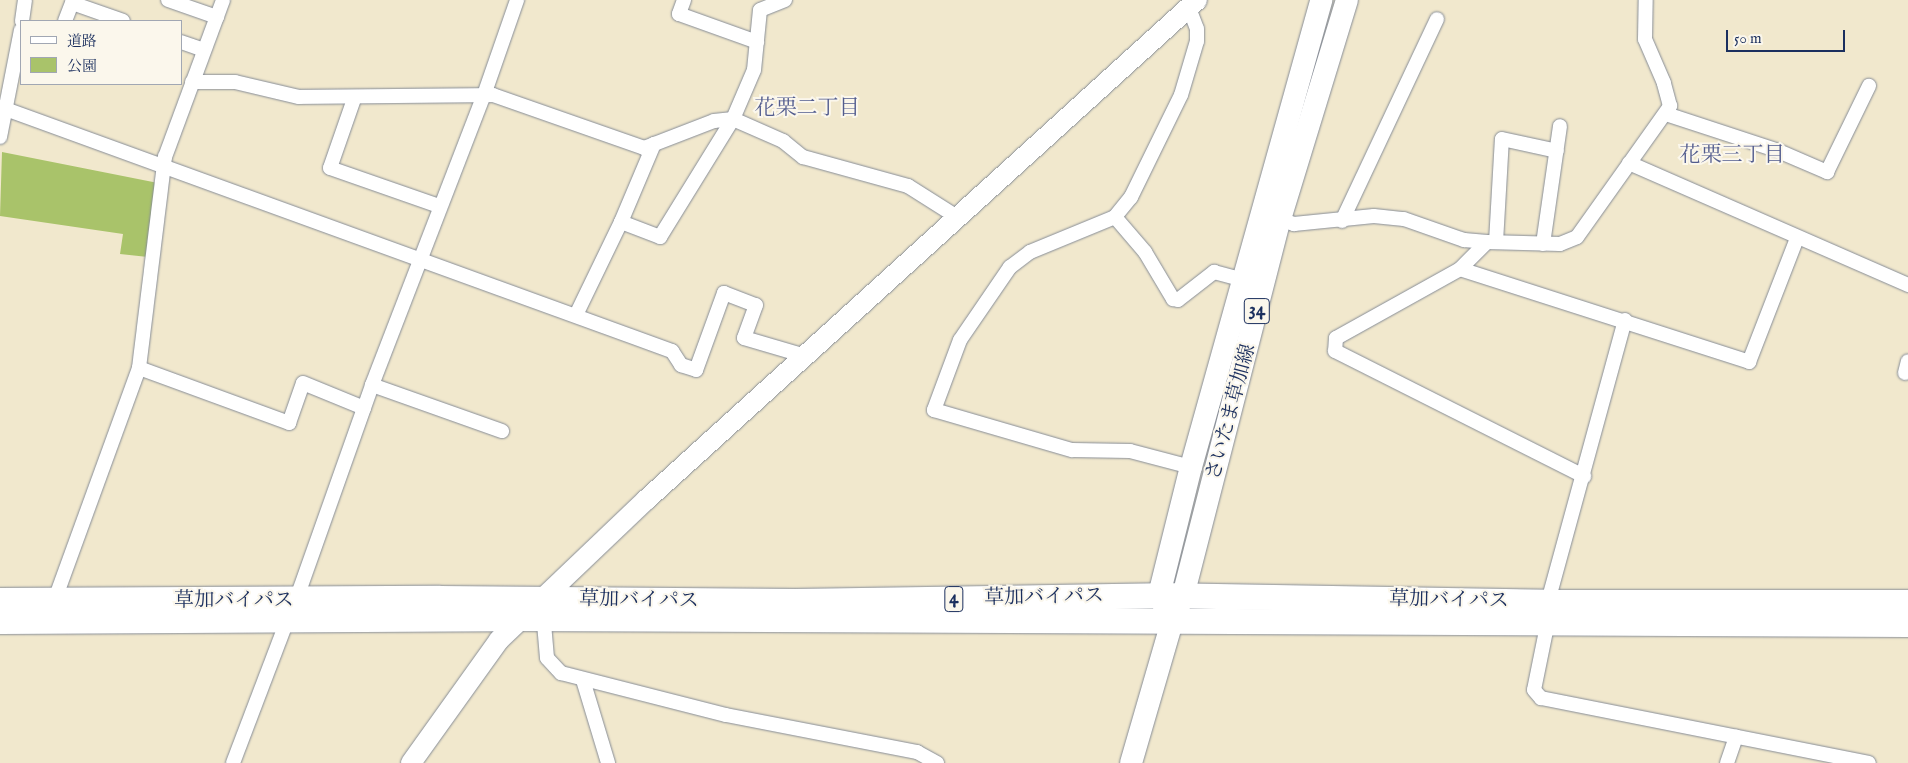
<!DOCTYPE html>
<html>
<head>
<meta charset="utf-8">
<style>
  body { margin:0 }
  #map { position:relative; width:1908px; height:763px; overflow:hidden; background:#f1e8cd; font-family:"IM FELL English","Noto Serif JP",serif }
  div>[style] { position:absolute }
  .green>* { inset:0; background:#a9c36a }
  .roads { filter:drop-shadow(0 0 1px #868c96) drop-shadow(0 0 1px #868c96) }
  .street>* { height:14px; margin:-7px; padding:0 7px; transform-origin:7px; border-radius:7px; background:#fff }
  .secondary>* { height:20px; margin:-10px; padding:0 10px; transform-origin:10px; border-radius:10px; background:#fff }
  .primary>* { height:22px; margin:-11px; padding:0 11px; transform-origin:11px; border-radius:11px; background:#fff }
  .highway>* { height:25px; margin:-12.5px; padding:0 12.5px; transform-origin:12.5px; border-radius:12.5px; background:#fff }
  span { translate:-50% -50%; white-space:nowrap; text-align:center; line-height:1.15; -webkit-text-stroke:4px #fbf7ec; paint-order:stroke }
  .shield-label span { padding:1px 4px; background:#fbf7ec; border:1px solid; border-radius:4px; -webkit-text-stroke-width:0 }
  .shield-label { font-size:19px; color:#1b2f5e; font-weight:700 }
  .street-label { font-size:20px; color:#1b2f5e }
  .neighbourhood-label { font-size:21px; color:#525c8e }
  .legend { position:absolute; left:20px; top:20px; width:162px; height:65px; box-sizing:border-box; background:#fbf7ec; border:1px solid #a1a7b3; margin:0; padding:6px 9px; list-style:none; font-size:15px; color:#1b2f5e }
  .legend li { display:flex; align-items:center; gap:10px; height:25px }
  .legend b { width:25px; border:1px solid #a1a7b3 }
  .scale { position:absolute; left:1726px; top:30px; width:119px; height:22px; box-sizing:border-box; border:2px solid #1b2f5e; border-top:0; padding-left:6px; font-size:15px; line-height:18px; white-space:nowrap; color:#1b2f5e; -webkit-text-stroke:4px #fbf7ec; paint-order:stroke }
</style>
</head>
<body>
<div id="map">
  <div class="green">
    <div style="clip-path:polygon(2px 152px,158px 183px,148px 257px,120px 254px,123px 234px,0 216px)"></div>
  </div>
  <div class="roads">
    <div class="street">
      <div style="left:168px;top:0;width:52px;rotate:19.1deg"></div>
      <div style="left:684px;top:0;width:15px;rotate:110deg"></div>
      <div style="left:679px;top:14px;width:83px;rotate:19.7deg"></div>
      <div style="left:72px;top:3px;width:54px;rotate:19.4deg"></div>
      <div style="left:1189px;top:8px;width:22px;rotate:69deg"></div>
      <div style="left:1197px;top:29px;width:12px;rotate:90deg"></div>
      <div style="left:1197px;top:41px;width:56px;rotate:106.5deg"></div>
      <div style="left:1181px;top:95px;width:114px;rotate:116.1deg"></div>
      <div style="left:1131px;top:197px;width:26px;rotate:129deg"></div>
      <div style="left:1115px;top:217px;width:92px;rotate:157.6deg"></div>
      <div style="left:1030px;top:252px;width:25px;rotate:143deg"></div>
      <div style="left:1010px;top:267px;width:88px;rotate:124.4deg"></div>
      <div style="left:960px;top:340px;width:75px;rotate:110.4deg"></div>
      <div style="left:934px;top:410px;width:144px;rotate:16.2deg"></div>
      <div style="left:1072px;top:450px;width:58px;rotate:1deg"></div>
      <div style="left:1130px;top:451px;width:63px;rotate:14.7deg"></div>
      <div style="left:22px;top:21px;width:21px;rotate:-82deg"></div>
      <div style="left:65px;top:21px;width:22px;rotate:-69deg"></div>
      <div style="left:181px;top:42px;width:24px;rotate:19deg"></div>
      <div style="left:192px;top:82px;width:43px"></div>
      <div style="left:235px;top:82px;width:66px;rotate:13.2deg"></div>
      <div style="left:299px;top:97px;width:194px;rotate:-0.6deg"></div>
      <div style="left:493px;top:95px;width:160px;rotate:19.3deg"></div>
      <div style="left:644px;top:148px;width:75px;rotate:-21.1deg"></div>
      <div style="left:714px;top:121px;width:19px;rotate:-6deg"></div>
      <div style="left:733px;top:119px;width:55px;rotate:23.7deg"></div>
      <div style="left:783px;top:141px;width:26px;rotate:39deg"></div>
      <div style="left:803px;top:157px;width:109px;rotate:15.4deg"></div>
      <div style="left:908px;top:186px;width:58px;rotate:32.3deg"></div>
      <div style="left:354px;top:99px;width:73px;rotate:109.2deg"></div>
      <div style="left:330px;top:168px;width:115px;rotate:19.2deg"></div>
      <div style="left:0;top:107px;width:715px;rotate:19.96deg"></div>
      <div style="left:672px;top:351px;width:17px;rotate:57deg"></div>
      <div style="left:681px;top:365px;width:16px;rotate:18deg"></div>
      <div style="left:696px;top:370px;width:82px;rotate:-70deg"></div>
      <div style="left:724px;top:293px;width:34px;rotate:21deg"></div>
      <div style="left:756px;top:305px;width:35px;rotate:110deg"></div>
      <div style="left:744px;top:338px;width:64px;rotate:16.4deg"></div>
      <div style="left:1666px;top:114px;width:116px;rotate:18.1deg"></div>
      <div style="left:1776px;top:150px;width:56px;rotate:23.3deg"></div>
      <div style="left:1827px;top:172px;width:96px;rotate:-64deg"></div>
      <div style="left:0;top:137px;width:109px;rotate:-78.9deg"></div>
      <div style="left:1629px;top:163px;width:305px;rotate:23.6deg"></div>
      <div style="left:1115px;top:217px;width:46px;rotate:49.4deg"></div>
      <div style="left:1145px;top:252px;width:55px;rotate:59.2deg"></div>
      <div style="left:1173px;top:299px;width:5px;rotate:11deg"></div>
      <div style="left:1178px;top:300px;width:46px;rotate:-37.9deg"></div>
      <div style="left:1214px;top:272px;width:28px;rotate:15deg"></div>
      <div style="left:1280px;top:219px;width:15px;rotate:20deg"></div>
      <div style="left:1294px;top:224px;width:80px;rotate:-5.7deg"></div>
      <div style="left:1374px;top:216px;width:30px;rotate:6deg"></div>
      <div style="left:1404px;top:219px;width:64px;rotate:19.3deg"></div>
      <div style="left:1464px;top:240px;width:23px;rotate:5deg"></div>
      <div style="left:1487px;top:242px;width:73px;rotate:1.6deg"></div>
      <div style="left:1560px;top:244px;width:18px;rotate:-22deg"></div>
      <div style="left:1577px;top:237px;width:161px;rotate:-54.6deg"></div>
      <div style="left:1670px;top:106px;width:24px;rotate:-105deg"></div>
      <div style="left:1664px;top:83px;width:48px;rotate:-113.4deg"></div>
      <div style="left:1645px;top:39px;width:39px;rotate:-89deg"></div>
      <div style="left:1342px;top:221px;width:223px;rotate:-64.8deg"></div>
      <div style="left:621px;top:222px;width:42px;rotate:21deg"></div>
      <div style="left:660px;top:237px;width:139px;rotate:-58.3deg"></div>
      <div style="left:733px;top:119px;width:53px;rotate:-66.8deg"></div>
      <div style="left:754px;top:70px;width:60px;rotate:-84.3deg"></div>
      <div style="left:760px;top:10px;width:27px;rotate:-22deg"></div>
      <div style="left:1487px;top:242px;width:38px;rotate:135deg"></div>
      <div style="left:1460px;top:269px;width:142px;rotate:150.9deg"></div>
      <div style="left:1336px;top:338px;width:13px;rotate:94deg"></div>
      <div style="left:1335px;top:351px;width:279px;rotate:26.7deg"></div>
      <div style="left:1496px;top:242px;width:103px;rotate:-86.7deg"></div>
      <div style="left:1502px;top:139px;width:56px;rotate:12.3deg"></div>
      <div style="left:1543px;top:244px;width:119px;rotate:-81.8deg"></div>
      <div style="left:1460px;top:269px;width:304px;rotate:17.8deg"></div>
      <div style="left:1749px;top:362px;width:133px;rotate:-68.8deg"></div>
      <div style="left:576px;top:315px;width:103px;rotate:-64.2deg"></div>
      <div style="left:621px;top:222px;width:85px;rotate:-67.1deg"></div>
      <div style="left:1625px;top:320px;width:292px;rotate:105.3deg"></div>
      <div style="left:1548px;top:602px;width:19px;rotate:90deg"></div>
      <div style="left:1548px;top:621px;width:70px;rotate:101.5deg"></div>
      <div style="left:1534px;top:690px;width:11px;rotate:49deg"></div>
      <div style="left:1541px;top:698px;width:334px;rotate:11.2deg"></div>
      <div style="left:139px;top:368px;width:160px;rotate:20.1deg"></div>
      <div style="left:289px;top:423px;width:42px;rotate:-70.7deg"></div>
      <div style="left:303px;top:383px;width:66px;rotate:22.3deg"></div>
      <div style="left:1905px;top:373px;width:12px;rotate:-76deg"></div>
      <div style="left:372px;top:385px;width:138px;rotate:19.5deg"></div>
      <div style="left:55px;top:599px;width:246px;rotate:-70deg"></div>
      <div style="left:139px;top:368px;width:213px;rotate:-83deg"></div>
      <div style="left:165px;top:157px;width:167px;rotate:-69.7deg"></div>
      <div style="left:296px;top:600px;width:228px;rotate:-70.5deg"></div>
      <div style="left:372px;top:385px;width:311px;rotate:-68.9deg"></div>
      <div style="left:484px;top:95px;width:101px;rotate:-70.8deg"></div>
      <div style="left:543px;top:612px;width:46px;rotate:85deg"></div>
      <div style="left:547px;top:658px;width:21px;rotate:47deg"></div>
      <div style="left:561px;top:673px;width:170px;rotate:14.3deg"></div>
      <div style="left:726px;top:715px;width:195px;rotate:11deg"></div>
      <div style="left:917px;top:752px;width:23px;rotate:29deg"></div>
      <div style="left:583px;top:680px;width:87px;rotate:73.2deg"></div>
      <div style="left:233px;top:763px;width:152px;rotate:-69.2deg"></div>
      <div style="left:1727px;top:763px;width:28px;rotate:-71deg"></div>
    </div>
    <div class="secondary">
      <div style="left:411px;top:763px;width:151px;rotate:-54.4deg"></div>
      <div style="left:499px;top:640px;width:203px;rotate:-43.6deg"></div>
      <div style="left:646px;top:500px;width:744px;rotate:-42.22deg"></div>
    </div>
    <div class="primary">
      <div style="left:1166px;top:610px;width:17px;rotate:-115deg"></div>
      <div style="left:1159px;top:595px;width:132px;rotate:-76deg"></div>
      <div style="left:1191px;top:467px;width:485px;rotate:-74.4deg"></div>
      <div style="left:1131px;top:763px;width:147px;rotate:-73.8deg"></div>
      <div style="left:1172px;top:622px;width:28px;rotate:-67deg"></div>
      <div style="left:1183px;top:596px;width:389px;rotate:-75.6deg"></div>
      <div style="left:1280px;top:219px;width:229px;rotate:-73deg"></div>
    </div>
    <div class="highway">
      <div style="left:0;top:600px;width:439px;rotate:-0.3deg"></div>
      <div style="left:439px;top:598px;width:356px;rotate:0.5deg"></div>
      <div style="left:795px;top:601px;width:364px;rotate:-0.9deg"></div>
      <div style="left:1159px;top:595px;width:389px;rotate:1deg"></div>
      <div style="left:1548px;top:602px;width:360px"></div>
      <div style="left:0;top:621px;width:522px;rotate:-0.33deg"></div>
      <div style="left:522px;top:618px;width:1386px;rotate:0.25deg"></div>
    </div>
  </div>
  <div class="shield-label">
    <span style="left:1257px;top:311px">34</span>
    <span style="left:954px;top:599px">4</span>
  </div>
  <div class="street-label">
    <span style="left:1231px;top:412px;rotate:-75deg">さいたま草加線</span>
    <span style="left:1044px;top:597px;rotate:-1deg">草加バイパス</span>
    <span style="left:234px;top:600px">草加バイパス</span>
    <span style="left:639px;top:600px;rotate:1deg">草加バイパス</span>
    <span style="left:1449px;top:600px;rotate:1deg">草加バイパス</span>
  </div>
  <div class="neighbourhood-label">
    <span style="left:807px;top:109px">花栗二丁目</span>
    <span style="left:1732px;top:156px">花栗三丁目</span>
  </div>
  <ul class="legend">
  <li><b style="height:6px;background:#fff"></b>道路</li>
  <li><b style="height:14px;background:#a9c36a"></b>公園</li>
  </ul>
  <div class="scale">50 m</div>
</div>
</body>
</html>
